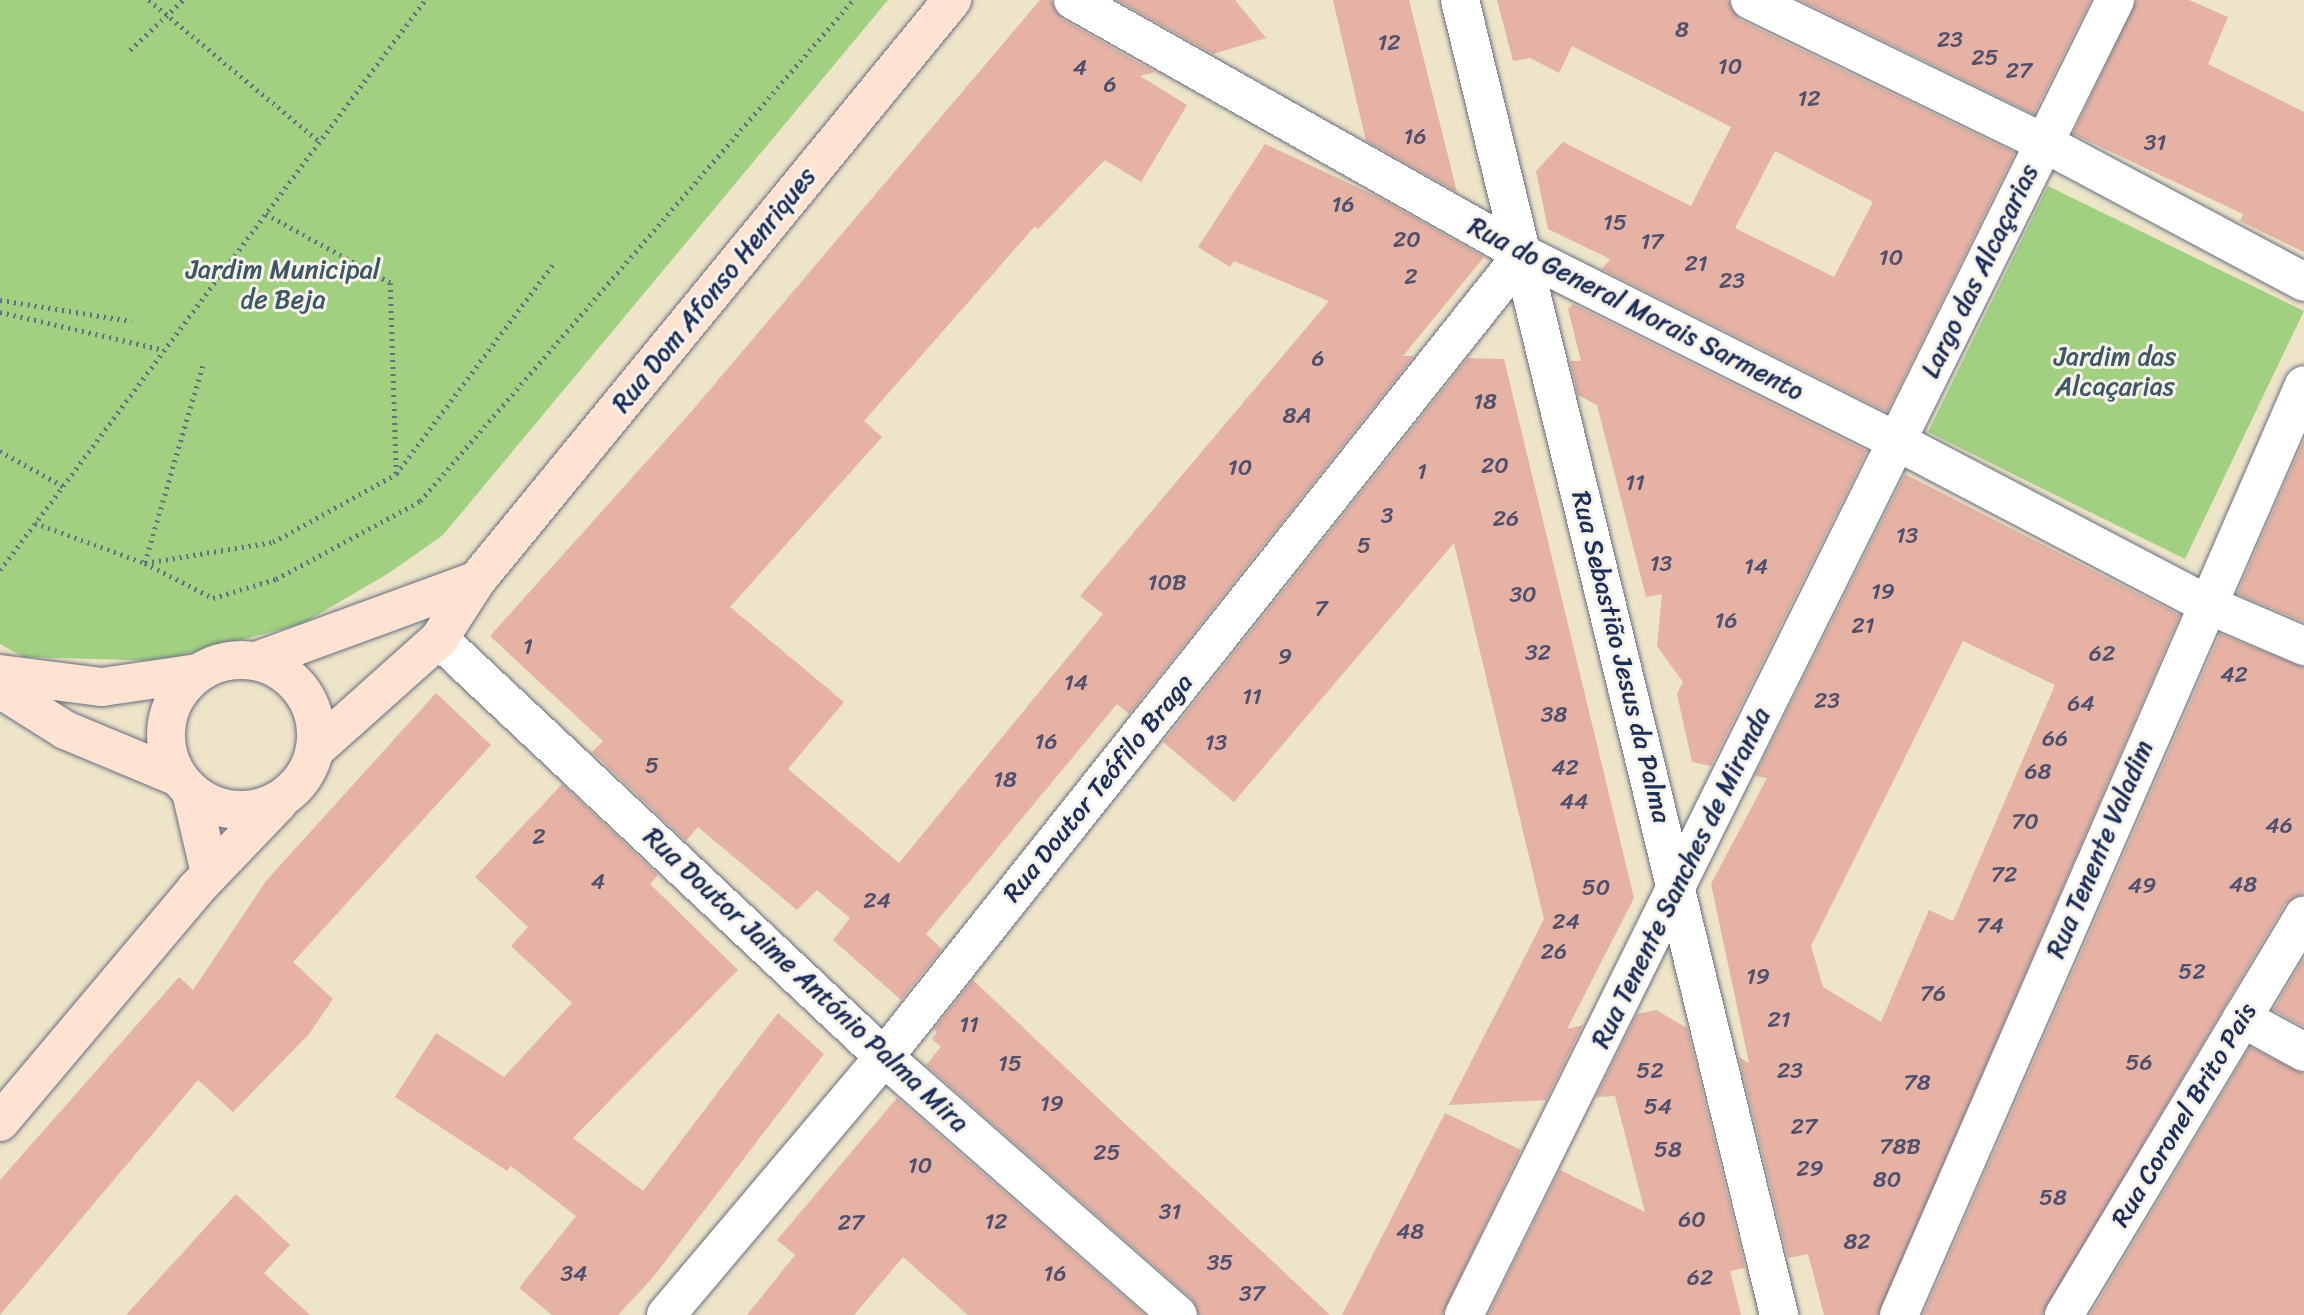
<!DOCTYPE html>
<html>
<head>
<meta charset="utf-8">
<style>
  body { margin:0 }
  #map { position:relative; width:2304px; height:1315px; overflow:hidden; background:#eee4c7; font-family:Sriracha,sans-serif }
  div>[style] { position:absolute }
  .green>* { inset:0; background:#a1d180 }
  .building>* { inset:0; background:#e5b2a4 }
  .path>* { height:4.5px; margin-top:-2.25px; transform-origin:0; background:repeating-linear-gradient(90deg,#656e83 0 2px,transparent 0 7px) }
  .roads { filter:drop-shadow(0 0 2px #656e83) drop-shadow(0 0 2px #656e83) }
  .street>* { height:38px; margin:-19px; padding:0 19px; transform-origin:19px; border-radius:19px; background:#fff }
  .secondary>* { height:38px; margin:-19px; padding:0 19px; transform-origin:19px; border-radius:19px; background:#fee3d2 }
  .secondary>.ring { margin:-19px; padding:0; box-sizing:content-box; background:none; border:38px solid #fee3d2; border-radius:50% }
  span { translate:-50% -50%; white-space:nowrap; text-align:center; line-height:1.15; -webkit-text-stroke:6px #f7f3e8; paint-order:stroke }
  .number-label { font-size:23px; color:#4e5070 }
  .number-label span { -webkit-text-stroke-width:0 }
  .park-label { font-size:26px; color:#3c5866 }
  .street-label { font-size:26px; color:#1b2f5e }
</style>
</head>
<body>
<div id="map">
  <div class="green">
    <div style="clip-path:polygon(0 0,888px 0,443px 535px,389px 573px,302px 624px,161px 661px,24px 657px,0 644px)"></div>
    <div style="clip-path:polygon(2048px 186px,2304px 311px,2185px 559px,1928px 432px)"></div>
  </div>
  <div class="building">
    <div style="clip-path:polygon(1040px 0,1051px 0,1062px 19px,1155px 72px,1140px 76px,1187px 105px,1141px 182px,1105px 160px,1038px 229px,1035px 226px,864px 421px,882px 437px,730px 607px,844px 702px,788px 769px,899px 863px,1103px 614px,1080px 596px,1329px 301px,1234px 261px,1230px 267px,1198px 247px,1265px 144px,1380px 198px,1484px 257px,1403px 356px,1414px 356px,1129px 714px,1117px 704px,926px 934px,942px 949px,901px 1000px,833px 940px,850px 918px,817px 890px,797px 910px,698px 827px,686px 841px,592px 752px,603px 741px,490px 636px,691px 412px)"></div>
    <div style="clip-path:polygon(1117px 0,1235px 0,1266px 38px,1213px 54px)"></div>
    <div style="clip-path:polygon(1333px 0,1409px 0,1457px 192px,1366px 141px)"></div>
    <div style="clip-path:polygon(evenodd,1497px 0,1728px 0,1740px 20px,2015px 153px,1887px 412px,1602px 269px,1610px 259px,1548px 229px,1536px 171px,1563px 142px,1691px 206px,1731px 127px,1572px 46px,1559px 73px,1530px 58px,1513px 61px,1497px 0,1775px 151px,1873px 202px,1834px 277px,1735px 228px,1775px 151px)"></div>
    <div style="clip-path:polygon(1800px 0,2091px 0,2034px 114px)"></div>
    <div style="clip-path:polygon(2137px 0,2189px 0,2228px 17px,2208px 64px,2304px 112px,2304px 252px,2240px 221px,2243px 214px,2073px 134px)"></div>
    <div style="clip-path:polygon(1573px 304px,1867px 451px,1711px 766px,1692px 762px,1677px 694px,1683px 682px,1657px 646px,1662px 594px,1646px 597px,1597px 405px,1578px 395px,1570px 361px,1581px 361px,1568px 309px)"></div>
    <div style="clip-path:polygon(1468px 358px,1504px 359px,1634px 898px,1567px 1029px,1583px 1025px,1546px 1100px,1449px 1105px,1544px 919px,1454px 543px,1234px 802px,1163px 742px)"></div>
    <div style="clip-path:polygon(2304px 440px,2304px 622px,2237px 594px)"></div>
    <div style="clip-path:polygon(evenodd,1905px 474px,2180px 615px,1878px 1315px,1824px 1315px,1808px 1254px,1788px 1258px,1739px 1057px,1749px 1063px,1711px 884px,1767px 778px,1755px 776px,1905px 474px,1963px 641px,2055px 685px,1953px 921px,1929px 910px,1881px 1022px,1823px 987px,1811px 946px,1963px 641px)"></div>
    <div style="clip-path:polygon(2220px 634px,2304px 667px,2304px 893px,2285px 904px,2042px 1315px,1923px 1315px)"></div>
    <div style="clip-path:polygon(436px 693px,491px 745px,293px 962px,333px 999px,309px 1034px,233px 1112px,198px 1080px,0 1315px,0 1180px,179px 977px,193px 990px,266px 881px)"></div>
    <div style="clip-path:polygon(562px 784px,658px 875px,650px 884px,738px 970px,573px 1138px,643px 1191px,778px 1013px,824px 1054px,654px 1276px,618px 1315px,552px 1315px,519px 1288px,576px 1216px,511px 1166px,507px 1171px,395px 1097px,436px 1033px,504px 1077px,572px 1003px,511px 946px,528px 927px,475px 877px)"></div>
    <div style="clip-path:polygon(2304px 958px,2304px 1027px,2273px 1010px)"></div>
    <div style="clip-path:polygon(973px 980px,1120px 1119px,1330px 1315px,1199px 1315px,1192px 1299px,926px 1065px,941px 1047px,932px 1039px,937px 1032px,934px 1029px)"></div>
    <div style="clip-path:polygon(1656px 1010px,1687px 1028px,1745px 1268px,1730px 1271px,1741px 1315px,1488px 1315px,1560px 1170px,1645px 1212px,1615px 1096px,1596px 1097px,1637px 1014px)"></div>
    <div style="clip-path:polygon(2250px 1047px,2304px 1074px,2304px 1315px,2090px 1315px)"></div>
    <div style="clip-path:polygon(897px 1098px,1145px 1315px,968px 1315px,903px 1257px,854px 1315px,747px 1315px,795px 1255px,777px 1240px)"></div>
    <div style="clip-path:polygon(1445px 1113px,1521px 1150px,1442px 1315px,1342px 1315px)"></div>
    <div style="clip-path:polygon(236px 1194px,290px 1245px,264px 1273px,310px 1315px,126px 1315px)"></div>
  </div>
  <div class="path">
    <div style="left:149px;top:0;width:221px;rotate:39.7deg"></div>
    <div style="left:130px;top:50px;width:73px;rotate:-43.3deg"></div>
    <div style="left:0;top:300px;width:133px;rotate:9.1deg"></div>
    <div style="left:0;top:312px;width:168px;rotate:13deg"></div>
    <div style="left:203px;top:366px;width:205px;rotate:106.4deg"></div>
    <div style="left:145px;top:563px;width:130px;rotate:-9.3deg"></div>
    <div style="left:273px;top:542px;width:141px;rotate:-28.9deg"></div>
    <div style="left:396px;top:474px;width:191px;rotate:-91.8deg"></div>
    <div style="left:390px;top:283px;width:143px;rotate:-151.1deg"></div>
    <div style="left:0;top:451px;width:72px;rotate:29.1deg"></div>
    <div style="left:63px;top:486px;width:606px;rotate:-53.32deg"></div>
    <div style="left:396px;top:474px;width:264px;rotate:-53.2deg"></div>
    <div style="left:35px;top:523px;width:117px;rotate:20deg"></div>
    <div style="left:145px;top:563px;width:76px;rotate:27.2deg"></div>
    <div style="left:213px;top:598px;width:66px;rotate:-16.8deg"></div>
    <div style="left:276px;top:579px;width:164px;rotate:-28.4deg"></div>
    <div style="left:420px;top:501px;width:662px;rotate:-49.16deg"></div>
    <div style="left:0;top:570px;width:105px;rotate:-53.1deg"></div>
  </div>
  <div class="roads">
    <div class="street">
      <div style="left:1073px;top:0;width:517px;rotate:29.44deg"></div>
      <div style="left:1523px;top:254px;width:419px;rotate:26.6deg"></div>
      <div style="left:1898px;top:442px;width:348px;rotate:27.7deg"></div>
      <div style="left:2206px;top:604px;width:107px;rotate:23.2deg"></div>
      <div style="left:1460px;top:0;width:1353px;rotate:76.36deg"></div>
      <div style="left:1750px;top:0;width:325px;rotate:25.9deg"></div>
      <div style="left:2042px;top:142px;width:297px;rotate:28.1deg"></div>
      <div style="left:439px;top:639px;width:611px;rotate:43.21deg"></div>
      <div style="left:884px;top:1057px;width:391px;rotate:41.3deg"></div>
      <div style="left:2242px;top:1018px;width:71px;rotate:28.7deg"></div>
      <div style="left:666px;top:1315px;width:338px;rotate:-49.8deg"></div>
      <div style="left:884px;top:1057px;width:1026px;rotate:-51.49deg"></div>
      <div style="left:1464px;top:1315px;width:1467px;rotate:-63.66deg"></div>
      <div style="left:1899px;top:1315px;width:1014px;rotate:-66.47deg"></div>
      <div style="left:2064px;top:1315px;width:466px;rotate:-59deg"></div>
    </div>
    <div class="secondary">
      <div class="ring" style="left:166px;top:660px;width:112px;height:112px"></div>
      <div style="left:256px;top:661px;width:235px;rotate:-20.1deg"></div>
      <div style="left:0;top:674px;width:103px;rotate:7.3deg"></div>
      <div style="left:102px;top:687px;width:97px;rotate:-8.3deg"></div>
      <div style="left:0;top:689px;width:77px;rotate:32.2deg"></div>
      <div style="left:65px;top:730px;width:122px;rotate:22.6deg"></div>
      <div style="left:316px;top:749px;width:165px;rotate:-41.8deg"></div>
      <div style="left:439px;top:639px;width:70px;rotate:-57.2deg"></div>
      <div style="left:477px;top:580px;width:750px;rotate:-50.68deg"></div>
      <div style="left:191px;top:792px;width:83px;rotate:76.8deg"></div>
      <div style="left:0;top:1122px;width:304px;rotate:-49.9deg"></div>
      <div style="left:196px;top:889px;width:120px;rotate:-46.3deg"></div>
    </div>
  </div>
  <div class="number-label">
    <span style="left:1682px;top:30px">8</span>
    <span style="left:1950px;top:40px">23</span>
    <span style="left:1389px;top:43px">12</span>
    <span style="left:1985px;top:58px">25</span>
    <span style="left:1730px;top:67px">10</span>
    <span style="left:1080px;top:68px">4</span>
    <span style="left:2019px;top:71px">27</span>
    <span style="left:1110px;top:85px">6</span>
    <span style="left:1809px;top:99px">12</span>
    <span style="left:1415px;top:137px">16</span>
    <span style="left:2155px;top:143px">31</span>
    <span style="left:1343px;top:205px">16</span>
    <span style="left:1615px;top:223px">15</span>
    <span style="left:1407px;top:240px">20</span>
    <span style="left:1652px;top:242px">17</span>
    <span style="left:1891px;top:258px">10</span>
    <span style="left:1696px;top:264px">21</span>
    <span style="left:1411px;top:277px">2</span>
    <span style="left:1732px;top:281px">23</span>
    <span style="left:1318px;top:359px">6</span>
    <span style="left:1485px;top:402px">18</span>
    <span style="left:1297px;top:416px">8A</span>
    <span style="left:1495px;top:466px">20</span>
    <span style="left:1240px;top:468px">10</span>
    <span style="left:1422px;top:472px">1</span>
    <span style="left:1635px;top:483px">11</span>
    <span style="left:1387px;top:516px">3</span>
    <span style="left:1506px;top:519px">26</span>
    <span style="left:1907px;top:536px">13</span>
    <span style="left:1364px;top:546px">5</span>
    <span style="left:1661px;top:564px">13</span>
    <span style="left:1756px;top:567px">14</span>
    <span style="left:1167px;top:583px">10B</span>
    <span style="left:1883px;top:592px">19</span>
    <span style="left:1523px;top:595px">30</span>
    <span style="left:1321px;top:609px">7</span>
    <span style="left:1726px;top:621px">16</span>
    <span style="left:1863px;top:626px">21</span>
    <span style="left:528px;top:647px">1</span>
    <span style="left:1538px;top:653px">32</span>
    <span style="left:2102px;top:654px">62</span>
    <span style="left:1285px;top:657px">9</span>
    <span style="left:2234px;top:675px">42</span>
    <span style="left:1076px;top:683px">14</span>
    <span style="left:1252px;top:697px">11</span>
    <span style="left:1827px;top:701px">23</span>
    <span style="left:2081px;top:704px">64</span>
    <span style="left:1554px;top:715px">38</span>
    <span style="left:2055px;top:739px">66</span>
    <span style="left:1046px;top:742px">16</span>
    <span style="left:1216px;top:743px">13</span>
    <span style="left:652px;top:766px">5</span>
    <span style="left:1565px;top:768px">42</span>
    <span style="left:2038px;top:772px">68</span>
    <span style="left:1005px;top:780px">18</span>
    <span style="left:1574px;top:802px">44</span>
    <span style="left:2025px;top:822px">70</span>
    <span style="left:2279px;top:826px">46</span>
    <span style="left:539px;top:837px">2</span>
    <span style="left:2004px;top:875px">72</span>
    <span style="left:598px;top:882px">4</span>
    <span style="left:2243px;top:885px">48</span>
    <span style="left:2142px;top:886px">49</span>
    <span style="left:1596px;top:888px">50</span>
    <span style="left:877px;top:901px">24</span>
    <span style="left:1566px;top:922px">24</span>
    <span style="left:1990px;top:926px">74</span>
    <span style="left:1554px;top:952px">26</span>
    <span style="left:2192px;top:972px">52</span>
    <span style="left:1758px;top:977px">19</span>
    <span style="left:1933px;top:994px">76</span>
    <span style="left:1779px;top:1020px">21</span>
    <span style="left:969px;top:1025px">11</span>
    <span style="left:2139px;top:1063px">56</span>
    <span style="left:1010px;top:1064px">15</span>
    <span style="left:1650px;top:1071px">52</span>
    <span style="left:1790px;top:1071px">23</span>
    <span style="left:1917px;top:1083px">78</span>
    <span style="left:1052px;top:1104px">19</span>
    <span style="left:1658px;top:1107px">54</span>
    <span style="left:1804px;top:1127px">27</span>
    <span style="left:1900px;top:1147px">78B</span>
    <span style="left:1668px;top:1150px">58</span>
    <span style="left:1107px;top:1153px">25</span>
    <span style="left:920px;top:1166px">10</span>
    <span style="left:1810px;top:1169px">29</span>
    <span style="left:1887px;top:1180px">80</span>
    <span style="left:2053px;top:1198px">58</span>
    <span style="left:1170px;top:1212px">31</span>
    <span style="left:1692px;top:1220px">60</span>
    <span style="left:996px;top:1222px">12</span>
    <span style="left:851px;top:1223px">27</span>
    <span style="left:1410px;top:1232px">48</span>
    <span style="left:1857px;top:1242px">82</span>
    <span style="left:1220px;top:1263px">35</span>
    <span style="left:574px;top:1274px">34</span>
    <span style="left:1055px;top:1274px">16</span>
    <span style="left:1700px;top:1278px">62</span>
    <span style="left:1252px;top:1294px">37</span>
  </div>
  <div class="park-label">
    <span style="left:283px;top:285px">Jardim Municipal<br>de Beja</span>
    <span style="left:2115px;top:372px">Jardim das<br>Alcaçarias</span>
  </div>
  <div class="street-label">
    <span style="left:1980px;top:271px;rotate:-64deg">Largo das Alcaçarias</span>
    <span style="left:714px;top:290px;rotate:-51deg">Rua Dom Afonso Henriques</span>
    <span style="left:1636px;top:309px;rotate:27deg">Rua do General Morais Sarmento</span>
    <span style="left:1621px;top:657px;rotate:76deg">Rua Sebastião Jesus da Palma</span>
    <span style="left:1098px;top:788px;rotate:-51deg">Rua Doutor Teófilo Braga</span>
    <span style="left:2100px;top:849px;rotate:-67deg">Rua Tenente Valadim</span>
    <span style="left:1681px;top:878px;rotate:-64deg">Rua Tenente Sanches de Miranda</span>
    <span style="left:806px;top:980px;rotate:43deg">Rua Doutor Jaime António Palma Mira</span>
    <span style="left:2184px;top:1115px;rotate:-59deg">Rua Coronel Brito Pais</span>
  </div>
</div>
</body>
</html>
